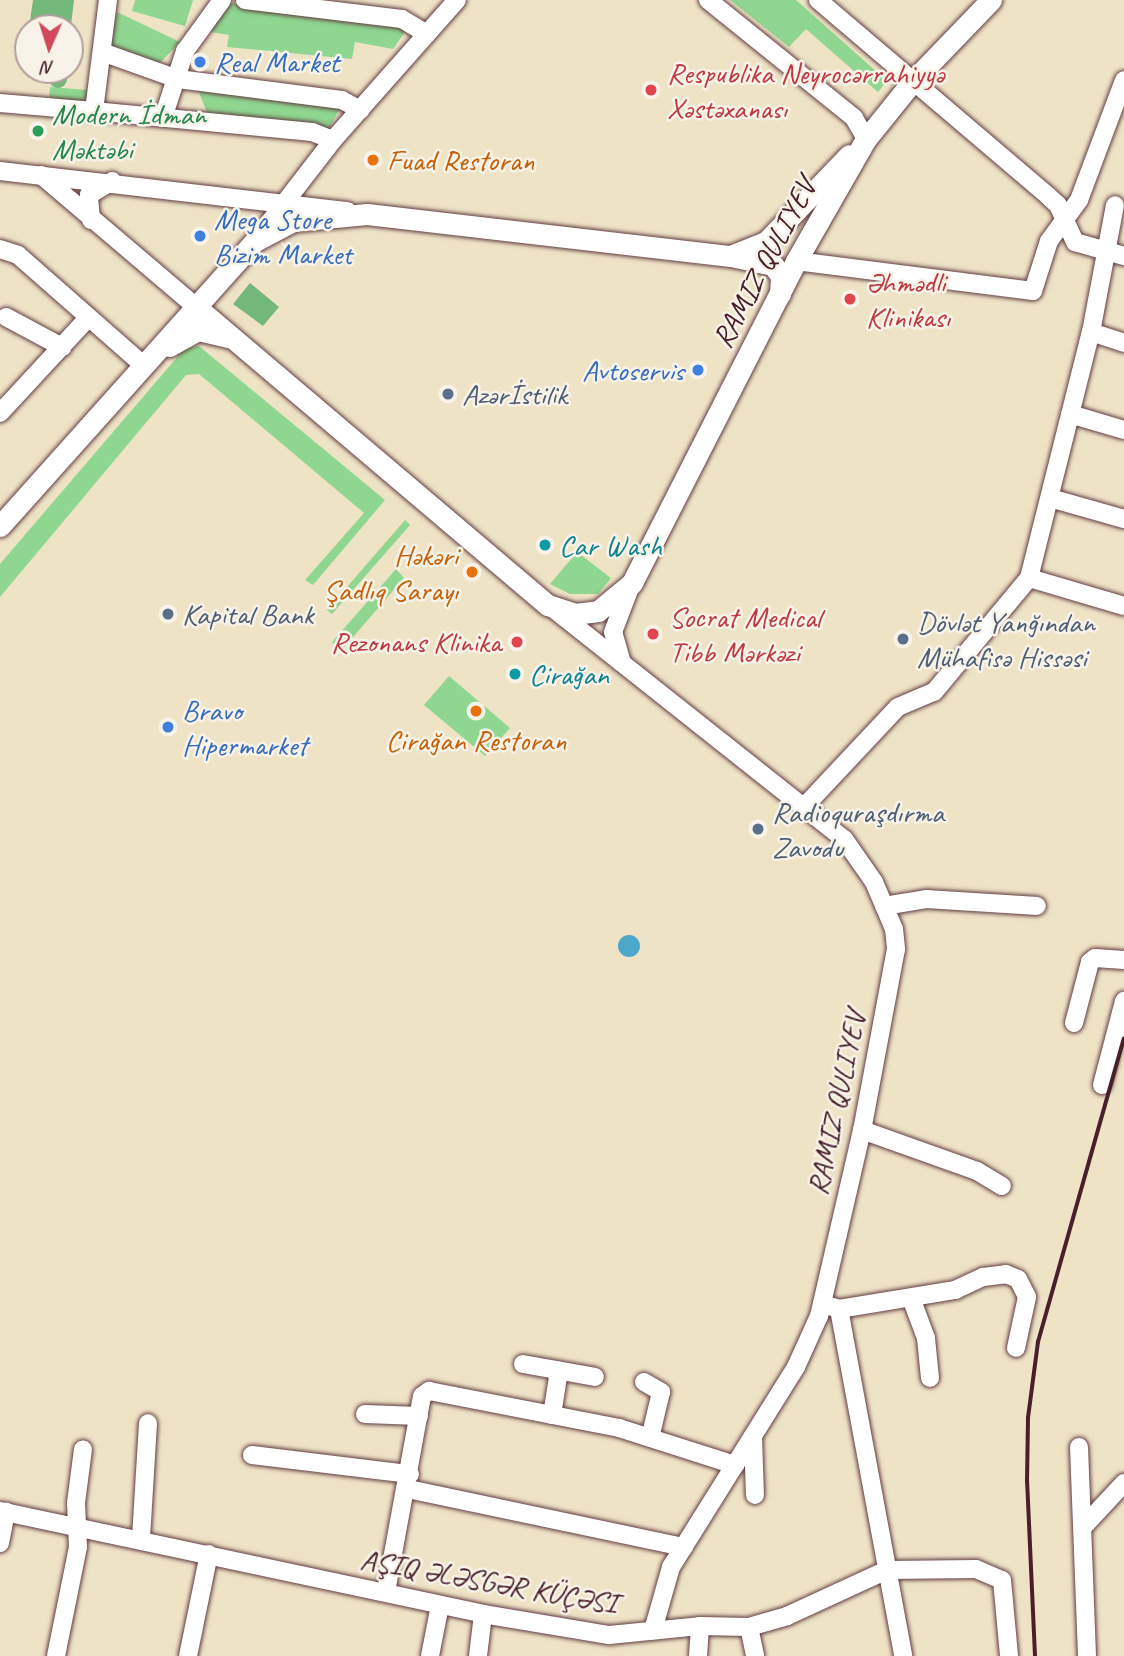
<!DOCTYPE html>
<html>
<head>
<meta charset="utf-8">
<style>
  body { margin:0 }
  #map { position:relative; width:1124px; height:1656px; overflow:hidden; background:#efe3c6; font-family:Caveat,sans-serif }
  div>[style] { position:absolute }
  .green>* { inset:0; background:#8fd690 }
  .forest>* { inset:0; background:#73b77a }
  .round { border-radius:50% }
  .water>* { inset:0; background:#4ca8cb }
  .roads { filter:drop-shadow(0 0 2px #633c42) drop-shadow(0 0 2px #633c42) }
  .minor>* { height:18px; margin:-9px; padding:0 9px; transform-origin:9px; border-radius:9px; background:#fff }
  .major>* { height:21px; margin:-10.5px; padding:0 10.5px; transform-origin:10.5px; border-radius:10.5px; background:#fff }
  .rail>* { height:3.5px; margin:-1.75px; padding:0 1.75px; transform-origin:1.75px; border-radius:1.75px; background:#4a1f2b }
  .dots>* { width:19px; height:19px; translate:-50% -50%; box-sizing:border-box; border:4px solid #f7f3e8; border-radius:50% }
  span { translate:-50% -50%; white-space:nowrap; text-align:center; line-height:1.15; -webkit-text-stroke:5px #f7f3e8; paint-order:stroke }
  .shop-label { font-size:30px; color:#366cbe }
  .left { translate:0 -50%; text-align:left }
  .right { translate:-100% -50%; text-align:right }
  .health-label { font-size:30px; color:#be3a42 }
  .leisure-label { font-size:30px; color:#27864d }
  .food-label { font-size:30px; color:#c56008 }
  .street-label { font-size:30px; color:#4a1f2b }
  .service-label { font-size:30px; color:#4e5e75 }
  .culture-label { font-size:30px; color:#0d838f }
  .north { position:absolute; left:14px; top:14px; width:70px; height:70px; box-sizing:border-box; background:#f7f3e8; border:2px solid #b29e9c; border-radius:50%; rotate:183deg; font-size:19px; font-weight:700; line-height:28px; text-align:center; color:#4a1f2b }
  .north::after { content:''; display:block; margin:auto; width:24px; height:32px; background:#d1495b; clip-path:polygon(50% 0,100% 100%,50% 72%,0 100%) }
</style>
</head>
<body>
<div id="map">
  <div class="green">
    <div style="clip-path:polygon(135px 0,193px 0,185px 26px,132px 11px)"></div>
    <div style="clip-path:polygon(730px 0,796px 0,887px 81px,878px 92px,806px 29px,789px 47px)"></div>
    <div style="clip-path:polygon(224px 2px,402px 25px,407px 29px,393px 49px,355px 42px,352px 59px,227px 47px,229px 35px,211px 32px)"></div>
    <div style="clip-path:polygon(117px 12px,180px 42px,156px 67px,109px 46px)"></div>
    <div style="clip-path:polygon(196px 84px,343px 103px,328px 130px,209px 118px)"></div>
    <div style="clip-path:polygon(50px 87px,87px 90px,94px 91px,78px 105px,49px 103px)"></div>
    <div style="clip-path:polygon(199px 346px,385px 500px,313px 585px,305px 580px,364px 513px,199px 374px,186px 375px,0 597px,0 564px,185px 348px)"></div>
    <div style="clip-path:polygon(405px 520px,410px 525px,332px 614px,327px 610px)"></div>
    <div style="clip-path:polygon(577px 552px,611px 578px,598px 594px,570px 594px,550px 584px)"></div>
    <div style="clip-path:polygon(396px 569px,404px 578px,341px 651px,332px 642px)"></div>
    <div style="clip-path:polygon(449px 676px,510px 728px,485px 756px,424px 705px)"></div>
  </div>
  <div class="forest">
    <div style="clip-path:polygon(33px 0,74px 0,70px 34px,70px 28px,29px 28px)"></div>
    <div class="round" style="left:49px;top:70px;width:18px;height:18px"></div>
    <div style="clip-path:polygon(250px 283px,279px 307px,263px 326px,233px 304px)"></div>
  </div>
  <div class="water">
    <div class="round" style="left:618px;top:935px;width:22px;height:22px"></div>
  </div>
  <div class="roads">
    <div class="minor">
      <div style="left:108px;top:0;width:112px;rotate:97.2deg"></div>
      <div style="left:94px;top:111px;width:219px;rotate:5.5deg"></div>
      <div style="left:312px;top:132px;width:22px;rotate:21deg"></div>
      <div style="left:245px;top:0;width:158px;rotate:6.9deg"></div>
      <div style="left:402px;top:19px;width:29px;rotate:31deg"></div>
      <div style="left:708px;top:0;width:188px;rotate:38.9deg"></div>
      <div style="left:854px;top:118px;width:24px;rotate:60deg"></div>
      <div style="left:818px;top:0;width:302px;rotate:40.4deg"></div>
      <div style="left:1048px;top:196px;width:13px;rotate:42deg"></div>
      <div style="left:1058px;top:205px;width:41px;rotate:65.3deg"></div>
      <div style="left:1075px;top:242px;width:51px;rotate:15.9deg"></div>
      <div style="left:102px;top:52px;width:81px;rotate:19.6deg"></div>
      <div style="left:178px;top:79px;width:165px;rotate:7.3deg"></div>
      <div style="left:342px;top:100px;width:21px;rotate:29deg"></div>
      <div style="left:0;top:103px;width:94px;rotate:4.9deg"></div>
      <div style="left:163px;top:118px;width:71px;rotate:-71.8deg"></div>
      <div style="left:185px;top:51px;width:63px;rotate:-54deg"></div>
      <div style="left:0;top:171px;width:350px;rotate:6.6deg"></div>
      <div style="left:41px;top:175px;width:202px;rotate:40.4deg"></div>
      <div style="left:91px;top:220px;width:25px;rotate:-95deg"></div>
      <div style="left:89px;top:195px;width:27px;rotate:-31deg"></div>
      <div style="left:255px;top:241px;width:128px;rotate:-52.3deg"></div>
      <div style="left:333px;top:140px;width:187px;rotate:-48.5deg"></div>
      <div style="left:0;top:249px;width:19px;rotate:18deg"></div>
      <div style="left:18px;top:255px;width:164px;rotate:41.3deg"></div>
      <div style="left:796px;top:261px;width:239px;rotate:7.2deg"></div>
      <div style="left:1033px;top:291px;width:52px;rotate:-72.3deg"></div>
      <div style="left:1049px;top:241px;width:51px;rotate:-53.8deg"></div>
      <div style="left:1079px;top:200px;width:128px;rotate:-69.4deg"></div>
      <div style="left:6px;top:317px;width:64px;rotate:28.2deg"></div>
      <div style="left:1091px;top:332px;width:35px;rotate:18deg"></div>
      <div style="left:0;top:413px;width:129px;rotate:-47.2deg"></div>
      <div style="left:1070px;top:414px;width:56px;rotate:16.5deg"></div>
      <div style="left:1050px;top:498px;width:77px;rotate:15.8deg"></div>
      <div style="left:1029px;top:578px;width:99px;rotate:16.4deg"></div>
      <div style="left:555px;top:610px;width:369px;rotate:38.4deg"></div>
      <div style="left:844px;top:839px;width:52px;rotate:55.1deg"></div>
      <div style="left:874px;top:882px;width:51px;rotate:66.9deg"></div>
      <div style="left:894px;top:929px;width:20px;rotate:84deg"></div>
      <div style="left:896px;top:949px;width:184px;rotate:100.6deg"></div>
      <div style="left:862px;top:1130px;width:191px;rotate:103deg"></div>
      <div style="left:819px;top:1316px;width:56px;rotate:114.3deg"></div>
      <div style="left:796px;top:1367px;width:236px;rotate:122deg"></div>
      <div style="left:671px;top:1567px;width:66px;rotate:105.9deg"></div>
      <div style="left:622px;top:663px;width:32px;rotate:-106deg"></div>
      <div style="left:613px;top:632px;width:50px;rotate:-69deg"></div>
      <div style="left:804px;top:807px;width:137px;rotate:-46.8deg"></div>
      <div style="left:898px;top:707px;width:39px;rotate:-23deg"></div>
      <div style="left:934px;top:692px;width:148px;rotate:-50.2deg"></div>
      <div style="left:1029px;top:578px;width:254px;rotate:-75.9deg"></div>
      <div style="left:1091px;top:332px;width:129px;rotate:-79.3deg"></div>
      <div style="left:884px;top:906px;width:44px;rotate:-9.2deg"></div>
      <div style="left:927px;top:899px;width:110px;rotate:3.6deg"></div>
      <div style="left:1074px;top:1023px;width:63px;rotate:-75.3deg"></div>
      <div style="left:1090px;top:962px;width:6px;rotate:-39deg"></div>
      <div style="left:1095px;top:958px;width:29px;rotate:4deg"></div>
      <div style="left:1102px;top:1085px;width:87px;rotate:-75.3deg"></div>
      <div style="left:862px;top:1130px;width:122px;rotate:19.6deg"></div>
      <div style="left:977px;top:1171px;width:29px;rotate:31deg"></div>
      <div style="left:911px;top:1298px;width:43px;rotate:69.4deg"></div>
      <div style="left:926px;top:1338px;width:40px;rotate:84.3deg"></div>
      <div style="left:822px;top:1304px;width:18px;rotate:16deg"></div>
      <div style="left:839px;top:1309px;width:353px;rotate:79.5deg"></div>
      <div style="left:839px;top:1309px;width:118px;rotate:-9.3deg"></div>
      <div style="left:955px;top:1290px;width:31px;rotate:-25deg"></div>
      <div style="left:983px;top:1277px;width:23px;rotate:-7deg"></div>
      <div style="left:1006px;top:1274px;width:13px;rotate:23deg"></div>
      <div style="left:1018px;top:1279px;width:20px;rotate:63deg"></div>
      <div style="left:1027px;top:1297px;width:52px;rotate:102.2deg"></div>
      <div style="left:523px;top:1364px;width:73px;rotate:10.2deg"></div>
      <div style="left:644px;top:1382px;width:20px;rotate:30deg"></div>
      <div style="left:661px;top:1392px;width:47px;rotate:103.4deg"></div>
      <div style="left:365px;top:1414px;width:54px;rotate:2.1deg"></div>
      <div style="left:552px;top:1415px;width:45px;rotate:-81deg"></div>
      <div style="left:753px;top:1436px;width:59px;rotate:88.1deg"></div>
      <div style="left:1079px;top:1447px;width:209px;rotate:87.8deg"></div>
      <div style="left:252px;top:1455px;width:159px;rotate:6.9deg"></div>
      <div style="left:408px;top:1489px;width:282px;rotate:11.9deg"></div>
      <div style="left:0;top:1511px;width:494px;rotate:12deg"></div>
      <div style="left:483px;top:1614px;width:128px;rotate:9.5deg"></div>
      <div style="left:609px;top:1635px;width:91px;rotate:-5.6deg"></div>
      <div style="left:700px;top:1626px;width:49px;rotate:1.2deg"></div>
      <div style="left:749px;top:1627px;width:40px;rotate:-16deg"></div>
      <div style="left:787px;top:1616px;width:110px;rotate:-24.7deg"></div>
      <div style="left:887px;top:1570px;width:89px;rotate:-0.6deg"></div>
      <div style="left:976px;top:1569px;width:28px;rotate:23deg"></div>
      <div style="left:1002px;top:1580px;width:76px;rotate:84.7deg"></div>
      <div style="left:1083px;top:1527px;width:60px;rotate:-47deg"></div>
      <div style="left:141px;top:1538px;width:115px;rotate:-86.5deg"></div>
      <div style="left:0;top:1543px;width:32px;rotate:-79deg"></div>
      <div style="left:386px;top:1592px;width:199px;rotate:-79.6deg"></div>
      <div style="left:422px;top:1396px;width:9px;rotate:-36deg"></div>
      <div style="left:429px;top:1391px;width:194px;rotate:11deg"></div>
      <div style="left:619px;top:1428px;width:122px;rotate:17.7deg"></div>
      <div style="left:749px;top:1627px;width:30px;rotate:78deg"></div>
      <div style="left:56px;top:1656px;width:111px;rotate:-78.6deg"></div>
      <div style="left:78px;top:1547px;width:44px;rotate:-92.6deg"></div>
      <div style="left:76px;top:1503px;width:54px;rotate:-82.6deg"></div>
      <div style="left:188px;top:1656px;width:104px;rotate:-78.4deg"></div>
      <div style="left:430px;top:1656px;width:52px;rotate:-78.9deg"></div>
      <div style="left:478px;top:1656px;width:42px;rotate:-83.2deg"></div>
      <div style="left:698px;top:1656px;width:30px;rotate:-86deg"></div>
    </div>
    <div class="major">
      <div style="left:733px;top:255px;width:35px;rotate:-22deg"></div>
      <div style="left:766px;top:242px;width:120px;rotate:-46.3deg"></div>
      <div style="left:195px;top:306px;width:463px;rotate:40.3deg"></div>
      <div style="left:548px;top:605px;width:28px;rotate:18deg"></div>
      <div style="left:575px;top:614px;width:23px;rotate:-7deg"></div>
      <div style="left:598px;top:611px;width:44px;rotate:-39.5deg"></div>
      <div style="left:632px;top:583px;width:361px;rotate:-63deg"></div>
      <div style="left:796px;top:261px;width:141px;rotate:-60.2deg"></div>
      <div style="left:866px;top:139px;width:73px;rotate:-51.1deg"></div>
      <div style="left:912px;top:82px;width:114px;rotate:-46.1deg"></div>
      <div style="left:169px;top:346px;width:33px;rotate:-29deg"></div>
      <div style="left:198px;top:330px;width:32px;rotate:13deg"></div>
      <div style="left:0;top:526px;width:382px;rotate:-48.2deg"></div>
      <div style="left:255px;top:241px;width:43px;rotate:-27.8deg"></div>
      <div style="left:293px;top:221px;width:74px;rotate:-5.4deg"></div>
      <div style="left:367px;top:214px;width:366px;rotate:6.6deg"></div>
      <div style="left:731px;top:256px;width:43px;rotate:12.1deg"></div>
      <div style="left:773px;top:265px;width:14px;rotate:54deg"></div>
      <div style="left:781px;top:276px;width:18px;rotate:93deg"></div>
    </div>
  </div>
  <div class="rail">
    <div style="left:1035px;top:1656px;width:174px;rotate:-92.6deg"></div>
    <div style="left:1027px;top:1482px;width:64px;rotate:-89.1deg"></div>
    <div style="left:1028px;top:1418px;width:77px;rotate:-82.5deg"></div>
    <div style="left:1038px;top:1342px;width:315px;rotate:-74.2deg"></div>
  </div>
  <div class="dots">
    <div style="left:200px;top:62px;background:#3f7fe0"></div>
    <div style="left:651px;top:90px;background:#e0444e"></div>
    <div style="left:38px;top:131px;background:#2e9e5b"></div>
    <div style="left:373px;top:160px;background:#e8710a"></div>
    <div style="left:200px;top:236px;background:#3f7fe0"></div>
    <div style="left:850px;top:299px;background:#e0444e"></div>
    <div style="left:698px;top:370px;background:#3f7fe0"></div>
    <div style="left:448px;top:394px;background:#5c6f8a"></div>
    <div style="left:545px;top:545px;background:#0f9aa8"></div>
    <div style="left:472px;top:572px;background:#e8710a"></div>
    <div style="left:168px;top:614px;background:#5c6f8a"></div>
    <div style="left:653px;top:634px;background:#e0444e"></div>
    <div style="left:903px;top:639px;background:#5c6f8a"></div>
    <div style="left:517px;top:642px;background:#e0444e"></div>
    <div style="left:515px;top:674px;background:#0f9aa8"></div>
    <div style="left:476px;top:711px;background:#e8710a"></div>
    <div style="left:168px;top:727px;background:#3f7fe0"></div>
    <div style="left:758px;top:829px;background:#5c6f8a"></div>
  </div>
  <div class="shop-label">
    <span class="left" style="left:214px;top:62px">Real Market</span>
    <span class="left" style="left:214px;top:236px">Mega Store<br>Bizim Market</span>
    <span class="right" style="left:684px;top:370px">Avtoservis</span>
    <span class="left" style="left:182px;top:727px">Bravo<br>Hipermarket</span>
  </div>
  <div class="health-label">
    <span class="left" style="left:667px;top:90px">Respublika Neyrocərrahiyyə<br>Xəstəxanası</span>
    <span class="left" style="left:866px;top:299px">Əhmədli<br>Klinikası</span>
    <span class="left" style="left:669px;top:634px">Socrat Medical<br>Tibb Mərkəzi</span>
    <span class="right" style="left:501px;top:642px">Rezonans Klinika</span>
  </div>
  <div class="leisure-label">
    <span class="left" style="left:52px;top:131px">Modern İdman<br>Məktəbi</span>
  </div>
  <div class="food-label">
    <span class="left" style="left:387px;top:160px">Fuad Restoran</span>
    <span class="right" style="left:458px;top:572px">Həkəri<br>Şadlıq Sarayı</span>
    <span style="left:476px;top:740px">Cirağan Restoran</span>
  </div>
  <div class="street-label">
    <span style="left:764px;top:263px;rotate:-62deg">RAMIZ QULIYEV</span>
    <span style="left:836px;top:1103px;rotate:-78deg">RAMIZ QULIYEV</span>
    <span style="left:489px;top:1581px;rotate:10deg">AŞIQ ƏLƏSGƏR KÜÇƏSI</span>
  </div>
  <div class="service-label">
    <span class="left" style="left:462px;top:394px">Azərİstilik</span>
    <span class="left" style="left:182px;top:614px">Kapital Bank</span>
    <span class="left" style="left:917px;top:639px">Dövlət Yanğından<br>Mühafisə Hissəsi</span>
    <span class="left" style="left:772px;top:829px">Radioquraşdırma<br>Zavodu</span>
  </div>
  <div class="culture-label">
    <span class="left" style="left:559px;top:545px">Car Wash</span>
    <span class="left" style="left:529px;top:674px">Cirağan</span>
  </div>
  <div class="north">N</div>
</div>
</body>
</html>
